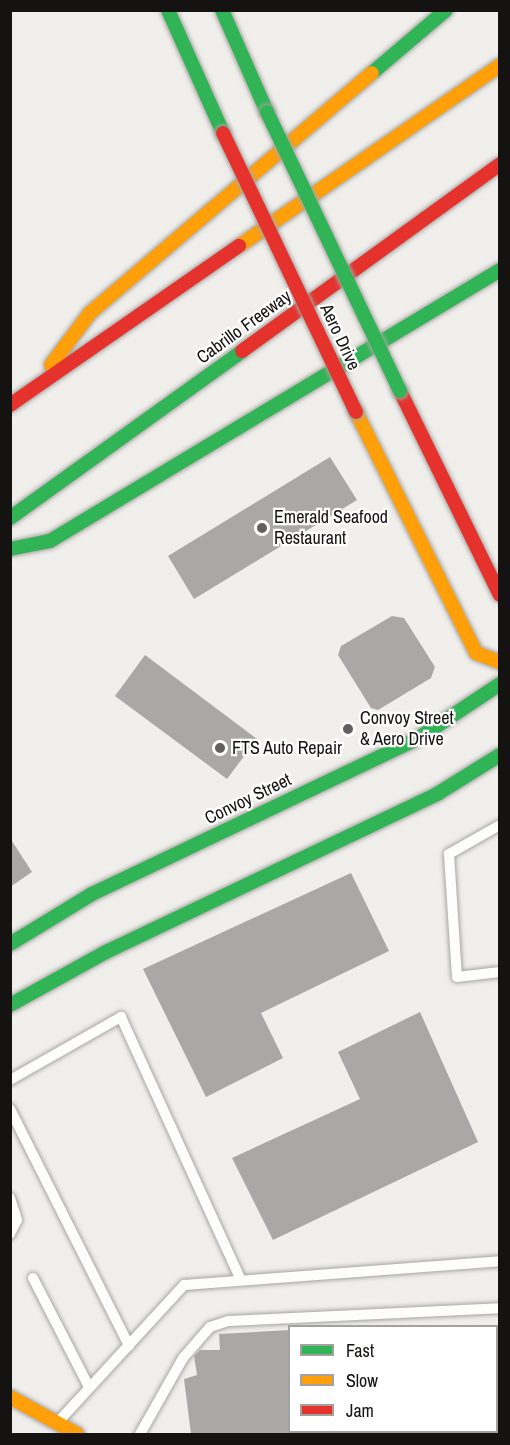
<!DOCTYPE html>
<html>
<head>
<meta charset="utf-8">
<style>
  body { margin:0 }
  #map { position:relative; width:510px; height:1445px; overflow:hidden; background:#f1efec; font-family:"Archivo Narrow",sans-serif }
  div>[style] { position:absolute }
  .building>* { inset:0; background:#a9a8a6 }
  .roads { filter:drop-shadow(0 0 2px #a7a6a3) drop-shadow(0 0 2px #a7a6a3) }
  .lane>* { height:10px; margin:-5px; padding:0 5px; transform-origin:5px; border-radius:5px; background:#fdfdfc }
  .fast>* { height:14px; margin:-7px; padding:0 7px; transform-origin:7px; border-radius:7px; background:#30b455 }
  .slow>* { height:14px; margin:-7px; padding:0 7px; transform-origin:7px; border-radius:7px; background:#ff9f0a }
  .jam>* { height:14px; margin:-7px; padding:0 7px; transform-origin:7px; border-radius:7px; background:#e5322d }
  .bridges { filter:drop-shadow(0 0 2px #a7a6a3) drop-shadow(0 0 2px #a7a6a3) }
  .fast-bridge>* { height:14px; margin:-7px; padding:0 7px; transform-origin:7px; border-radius:7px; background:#30b455 }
  .jam-bridge>* { height:14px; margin:-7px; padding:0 7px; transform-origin:7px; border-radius:7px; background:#e5322d }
  .dots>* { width:16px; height:16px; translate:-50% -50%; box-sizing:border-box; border:3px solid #fff; border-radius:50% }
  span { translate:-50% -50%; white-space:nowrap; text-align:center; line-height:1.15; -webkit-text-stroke:4.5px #fff; paint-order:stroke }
  .street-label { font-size:18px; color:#141311 }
  .poi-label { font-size:18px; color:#141311 }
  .left { translate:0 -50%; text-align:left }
  .frame { position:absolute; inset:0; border:12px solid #141311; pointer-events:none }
  .legend { position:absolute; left:288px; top:1325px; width:210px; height:108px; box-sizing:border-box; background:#fff; border:2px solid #a1a1a0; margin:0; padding:8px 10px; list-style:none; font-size:18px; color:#141311 }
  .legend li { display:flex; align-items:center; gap:12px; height:30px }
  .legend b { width:30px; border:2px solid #a1a1a0 }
</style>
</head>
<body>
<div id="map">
  <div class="building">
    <div style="clip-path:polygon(330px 457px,357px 500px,194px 599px,168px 556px)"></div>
    <div style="clip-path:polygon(392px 616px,404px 618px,435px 667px,431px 678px,378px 710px,371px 708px,338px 655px,341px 646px)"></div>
    <div style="clip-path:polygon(145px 655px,257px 739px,227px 779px,115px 696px)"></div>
    <div style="clip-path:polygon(10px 838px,32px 872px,10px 887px)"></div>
    <div style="clip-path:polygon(351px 873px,389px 951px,261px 1013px,283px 1058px,206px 1097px,143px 969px)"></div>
    <div style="clip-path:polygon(420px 1012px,478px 1142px,273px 1240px,232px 1158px,360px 1099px,338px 1052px)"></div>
    <div style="clip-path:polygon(290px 1330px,290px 1434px,191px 1434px,184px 1379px,197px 1375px,194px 1356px,200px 1350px,220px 1350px,219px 1334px)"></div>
  </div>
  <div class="roads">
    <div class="lane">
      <div style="left:500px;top:825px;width:59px;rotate:150.4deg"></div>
      <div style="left:449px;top:854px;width:123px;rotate:86.3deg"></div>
      <div style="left:457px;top:977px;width:43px;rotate:-6.6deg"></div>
      <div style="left:10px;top:1080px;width:128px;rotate:-29.6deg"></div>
      <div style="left:121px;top:1017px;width:289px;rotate:65.5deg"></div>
      <div style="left:10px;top:1109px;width:265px;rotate:63.3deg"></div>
      <div style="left:10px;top:1198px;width:23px;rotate:72deg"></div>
      <div style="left:17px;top:1220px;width:16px;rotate:117deg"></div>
      <div style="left:33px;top:1278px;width:123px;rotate:62.8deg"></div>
      <div style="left:59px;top:1421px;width:185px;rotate:-47.4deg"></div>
      <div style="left:184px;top:1285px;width:317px;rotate:-4.3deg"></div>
      <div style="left:140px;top:1434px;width:87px;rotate:-60.5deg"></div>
      <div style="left:183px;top:1358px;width:41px;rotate:-48.9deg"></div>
      <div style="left:210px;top:1327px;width:20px;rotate:-18deg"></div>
      <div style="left:229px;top:1321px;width:271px;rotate:-2.7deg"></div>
    </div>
    <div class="fast">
      <div style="left:168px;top:10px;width:135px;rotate:65.9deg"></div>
      <div style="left:222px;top:10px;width:111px;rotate:66.2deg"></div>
      <div style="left:372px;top:73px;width:97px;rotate:-40.4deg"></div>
      <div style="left:10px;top:518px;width:286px;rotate:-35.7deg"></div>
      <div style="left:10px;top:549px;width:41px;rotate:-11.3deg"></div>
      <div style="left:50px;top:541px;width:525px;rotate:-31.06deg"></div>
      <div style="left:10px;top:944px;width:96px;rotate:-31.4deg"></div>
      <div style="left:92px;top:894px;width:360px;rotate:-25.5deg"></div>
      <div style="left:417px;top:739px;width:100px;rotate:-33.5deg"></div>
      <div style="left:10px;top:1005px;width:110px;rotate:-28.9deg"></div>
      <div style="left:106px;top:952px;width:367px;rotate:-25.5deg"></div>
      <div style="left:437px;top:794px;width:74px;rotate:-31.8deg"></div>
    </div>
    <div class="slow">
      <div style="left:239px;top:246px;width:318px;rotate:-34.7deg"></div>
      <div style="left:51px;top:365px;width:65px;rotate:-53.1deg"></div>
      <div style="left:90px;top:313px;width:370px;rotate:-40.4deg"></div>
      <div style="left:356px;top:412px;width:269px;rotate:63.5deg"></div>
      <div style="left:476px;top:653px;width:26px;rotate:21deg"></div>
      <div style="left:10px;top:1397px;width:77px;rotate:28.9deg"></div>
    </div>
    <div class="jam">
      <div style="left:242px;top:351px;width:319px;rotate:-35.9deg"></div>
      <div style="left:400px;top:391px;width:227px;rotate:63.9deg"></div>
      <div style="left:10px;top:405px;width:279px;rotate:-34.8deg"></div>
    </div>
  </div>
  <div class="bridges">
    <div class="fast-bridge">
      <div style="left:267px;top:112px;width:309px;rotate:64.5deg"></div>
    </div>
    <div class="jam-bridge">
      <div style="left:223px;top:133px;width:309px;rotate:64.5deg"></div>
    </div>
  </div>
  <div class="dots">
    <div style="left:262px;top:528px;background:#61605e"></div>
    <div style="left:348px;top:729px;background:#61605e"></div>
    <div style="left:220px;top:748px;background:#61605e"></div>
  </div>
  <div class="street-label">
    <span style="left:244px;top:327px;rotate:-36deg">Cabrillo Freeway</span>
    <span style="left:340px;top:337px;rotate:65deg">Aero Drive</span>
    <span style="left:248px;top:799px;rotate:-26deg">Convoy Street</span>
  </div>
  <div class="poi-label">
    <span class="left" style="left:274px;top:528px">Emerald Seafood<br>Restaurant</span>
    <span class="left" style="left:360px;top:729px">Convoy Street<br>&amp; Aero Drive</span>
    <span class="left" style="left:232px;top:748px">FTS Auto Repair</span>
  </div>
  <div class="frame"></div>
  <ul class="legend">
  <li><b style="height:8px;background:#30b455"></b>Fast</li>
  <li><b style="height:8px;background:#ff9f0a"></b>Slow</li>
  <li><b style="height:8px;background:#e5322d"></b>Jam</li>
  </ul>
</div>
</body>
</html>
